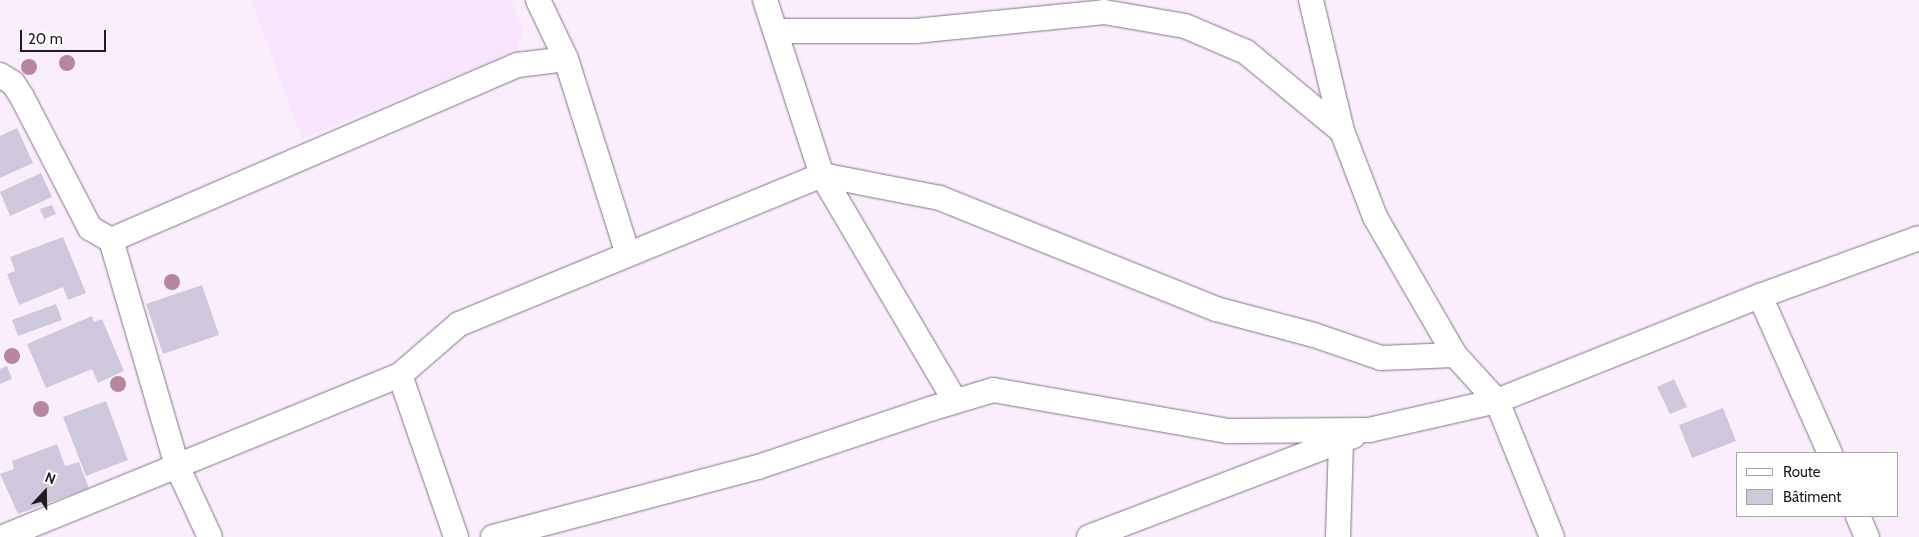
<!DOCTYPE html>
<html>
<head>
<meta charset="utf-8">
<style>
  body { margin:0 }
  #map { position:relative; width:1919px; height:537px; overflow:hidden; background:#faeefd; font-family:Cabin,sans-serif }
  div>[style] { position:absolute }
  .built>* { inset:0; background:#f9e4fd }
  .building>* { inset:0; background:#cfc8dd }
  .roads { filter:drop-shadow(0 0 1px #817484) drop-shadow(0 0 1px #817484) }
  .street>* { height:24px; margin:-12px; padding:0 12px; transform-origin:12px; border-radius:12px; background:#fff }
  .trees>* { width:16px; height:16px; margin:-8px; border-radius:50%; background:#b5869e }
  span { translate:-50% -50%; white-space:nowrap; text-align:center; line-height:1.15; -webkit-text-stroke:4px #fff; paint-order:stroke }
  .legend { position:absolute; left:1736px; top:452px; width:162px; height:65px; box-sizing:border-box; background:#fff; border:1px solid #a6a4a7; margin:0; padding:6px 9px; list-style:none; font-size:15px; color:#211c22 }
  .legend li { display:flex; align-items:center; gap:10px; height:25px }
  .legend b { width:25px; border:1px solid #a6a4a7 }
  .north { position:absolute; left:20px; top:467px; width:50px; height:50px; -webkit-text-stroke:4px #fff; paint-order:stroke; rotate:21deg; font-size:14px; font-weight:700; line-height:20px; text-align:center; color:#211c22 }
  .north::after { content:''; display:block; margin:auto; width:18px; height:22px; background:#211c22; clip-path:polygon(50% 0,100% 100%,50% 72%,0 100%) }
  .scale { position:absolute; left:20px; top:30px; width:86px; height:22px; box-sizing:border-box; border:2px solid #211c22; border-top:0; padding-left:6px; font-size:15px; line-height:18px; white-space:nowrap; color:#211c22; -webkit-text-stroke:4px #fff; paint-order:stroke }
</style>
</head>
<body>
<div id="map">
  <div class="built">
    <div style="clip-path:polygon(251px 0,511px 0,523px 29px,517px 51px,302px 139px)"></div>
  </div>
  <div class="building">
    <div style="clip-path:polygon(17px 128px,33px 163px,0 178px,0 136px)"></div>
    <div style="clip-path:polygon(41px 173px,52px 197px,10px 216px,0 192px)"></div>
    <div style="clip-path:polygon(52px 205px,56px 214px,44px 219px,40px 209px)"></div>
    <div style="clip-path:polygon(63px 237px,86px 293px,68px 300px,63px 287px,19px 305px,7px 274px,15px 271px,10px 257px)"></div>
    <div style="clip-path:polygon(202px 285px,219px 335px,163px 354px,146px 304px)"></div>
    <div style="clip-path:polygon(56px 304px,62px 320px,18px 336px,12px 320px)"></div>
    <div style="clip-path:polygon(92px 316px,94px 322px,102px 319px,124px 371px,98px 383px,92px 369px,46px 388px,27px 344px)"></div>
    <div style="clip-path:polygon(7px 366px,12px 379px,0 384px,0 369px)"></div>
    <div style="clip-path:polygon(1674px 379px,1687px 407px,1670px 414px,1657px 387px)"></div>
    <div style="clip-path:polygon(106px 401px,128px 460px,86px 476px,63px 417px)"></div>
    <div style="clip-path:polygon(1723px 408px,1736px 441px,1692px 458px,1679px 425px)"></div>
    <div style="clip-path:polygon(57px 444px,65px 466px,79px 462px,89px 488px,18px 514px,0 474px,14px 469px,12px 461px)"></div>
  </div>
  <div class="roads">
    <div class="street">
      <div style="left:538px;top:0;width:65px;rotate:64.6deg"></div>
      <div style="left:566px;top:59px;width:205px;rotate:72.4deg"></div>
      <div style="left:765px;top:0;width:184px;rotate:72deg"></div>
      <div style="left:822px;top:175px;width:120px;rotate:11deg"></div>
      <div style="left:940px;top:198px;width:297px;rotate:21.9deg"></div>
      <div style="left:1216px;top:309px;width:101px;rotate:14.9deg"></div>
      <div style="left:1314px;top:335px;width:71px;rotate:18.9deg"></div>
      <div style="left:1381px;top:358px;width:74px;rotate:-2.3deg"></div>
      <div style="left:1311px;top:0;width:135px;rotate:76.7deg"></div>
      <div style="left:1342px;top:131px;width:92px;rotate:69deg"></div>
      <div style="left:1375px;top:217px;width:160px;rotate:59.9deg"></div>
      <div style="left:1455px;top:355px;width:62px;rotate:47.6deg"></div>
      <div style="left:1497px;top:401px;width:147px;rotate:68deg"></div>
      <div style="left:776px;top:31px;width:139px"></div>
      <div style="left:915px;top:31px;width:190px;rotate:-5.7deg"></div>
      <div style="left:1104px;top:12px;width:82px;rotate:9.8deg"></div>
      <div style="left:1185px;top:26px;width:66px;rotate:23.1deg"></div>
      <div style="left:1246px;top:52px;width:124px;rotate:39.5deg"></div>
      <div style="left:0;top:75px;width:15px;rotate:32deg"></div>
      <div style="left:13px;top:83px;width:17px;rotate:57deg"></div>
      <div style="left:22px;top:97px;width:148px;rotate:62.6deg"></div>
      <div style="left:90px;top:228px;width:24px;rotate:30deg"></div>
      <div style="left:111px;top:240px;width:443px;rotate:-23.3deg"></div>
      <div style="left:518px;top:65px;width:48px;rotate:-7.1deg"></div>
      <div style="left:111px;top:240px;width:235px;rotate:73.7deg"></div>
      <div style="left:177px;top:466px;width:78px;rotate:65.1deg"></div>
      <div style="left:1760px;top:296px;width:172px;rotate:66deg"></div>
      <div style="left:400px;top:375px;width:78px;rotate:-40.8deg"></div>
      <div style="left:459px;top:324px;width:392px;rotate:-22.3deg"></div>
      <div style="left:822px;top:175px;width:262px;rotate:59.5deg"></div>
      <div style="left:1858px;top:516px;width:23px;rotate:67deg"></div>
      <div style="left:3px;top:537px;width:429px;rotate:-22.2deg"></div>
      <div style="left:400px;top:375px;width:171px;rotate:70.9deg"></div>
      <div style="left:493px;top:537px;width:274px;rotate:-14.8deg"></div>
      <div style="left:758px;top:467px;width:182px;rotate:-18.6deg"></div>
      <div style="left:930px;top:409px;width:66px;rotate:-16.8deg"></div>
      <div style="left:993px;top:390px;width:239px;rotate:9.9deg"></div>
      <div style="left:1228px;top:431px;width:141px;rotate:-0.4deg"></div>
      <div style="left:1369px;top:430px;width:131px;rotate:-12.8deg"></div>
      <div style="left:1497px;top:401px;width:283px;rotate:-21.8deg"></div>
      <div style="left:1760px;top:296px;width:169px;rotate:-20deg"></div>
      <div style="left:1089px;top:537px;width:283px;rotate:-20.9deg"></div>
      <div style="left:1338px;top:537px;width:97px;rotate:-88.2deg"></div>
    </div>
  </div>
  <div class="trees">
    <div style="left:67px;top:63px"></div>
    <div style="left:29px;top:67px"></div>
    <div style="left:172px;top:282px"></div>
    <div style="left:12px;top:356px"></div>
    <div style="left:118px;top:384px"></div>
    <div style="left:41px;top:409px"></div>
  </div>
  <ul class="legend">
  <li><b style="height:6px;background:#fff"></b>Route</li>
  <li><b style="height:14px;background:#cfc8dd"></b>Bâtiment</li>
  </ul>
  <div class="north">N</div>
  <div class="scale">20 m</div>
</div>
</body>
</html>
